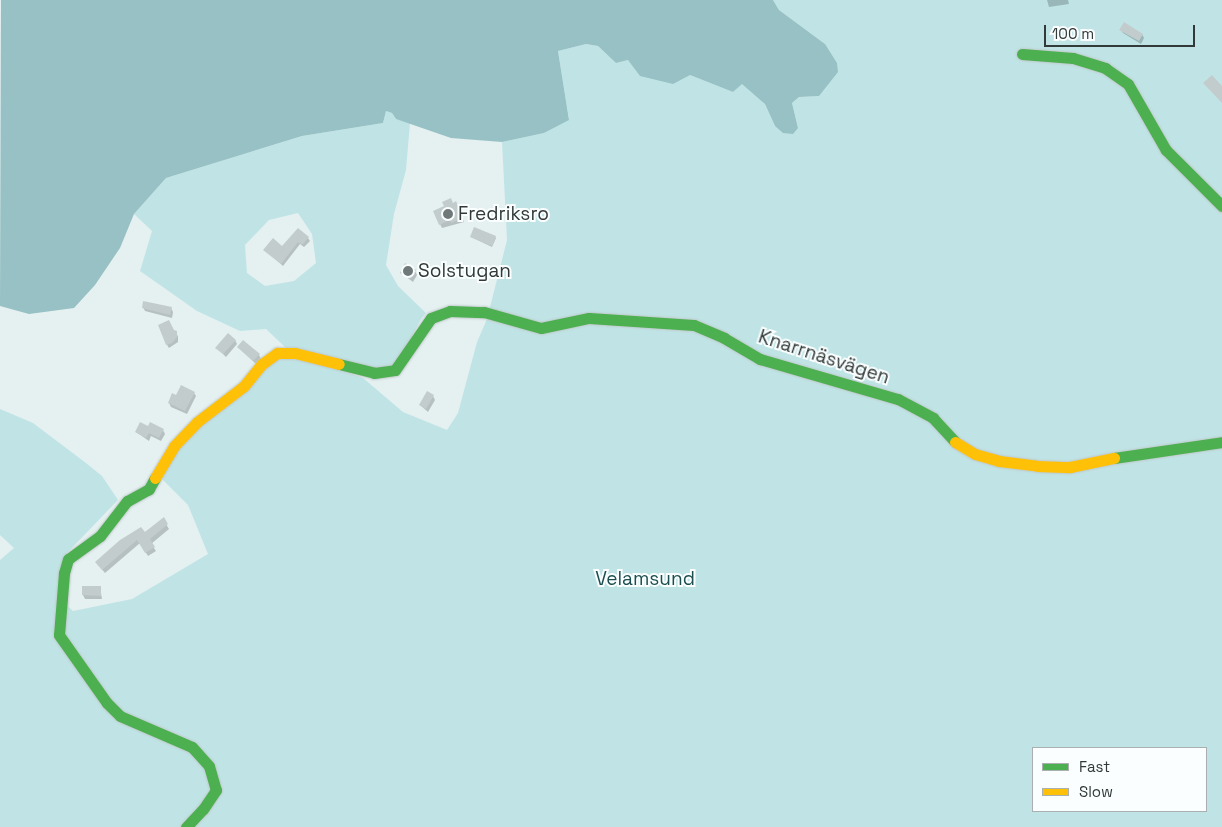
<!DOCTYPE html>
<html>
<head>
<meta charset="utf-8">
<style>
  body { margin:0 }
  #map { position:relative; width:1222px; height:827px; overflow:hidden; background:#e5f0f1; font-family:"Space Grotesk",sans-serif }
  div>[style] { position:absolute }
  .green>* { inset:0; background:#c0e4e6 }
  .water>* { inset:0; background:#97c1c4 }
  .shadow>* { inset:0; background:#0003 }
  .building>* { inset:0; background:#c3cccd }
  .roads { filter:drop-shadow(0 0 1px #bfc8c8) drop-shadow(0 0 1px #bfc8c8) }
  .fast>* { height:11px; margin:-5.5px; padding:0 5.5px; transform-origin:5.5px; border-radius:5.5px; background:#4caf50 }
  .slow>* { height:11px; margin:-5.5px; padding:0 5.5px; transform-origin:5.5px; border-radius:5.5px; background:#ffc107 }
  .dots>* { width:14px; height:14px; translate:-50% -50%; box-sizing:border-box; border:2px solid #fafefe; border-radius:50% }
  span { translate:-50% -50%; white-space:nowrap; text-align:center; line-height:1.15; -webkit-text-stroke:4px #fafefe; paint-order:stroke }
  .poi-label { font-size:19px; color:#313939 }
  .left { translate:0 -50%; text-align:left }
  .street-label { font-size:19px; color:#313939 }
  .park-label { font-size:19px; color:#1c4e50 }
  .legend { position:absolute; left:1032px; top:747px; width:175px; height:65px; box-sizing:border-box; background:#fafefe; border:1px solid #aaafaf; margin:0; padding:6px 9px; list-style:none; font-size:15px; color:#313939 }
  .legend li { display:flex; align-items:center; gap:10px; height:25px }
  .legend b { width:25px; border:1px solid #aaafaf }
  .scale { position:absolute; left:1044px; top:25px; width:151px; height:22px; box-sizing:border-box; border:2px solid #313939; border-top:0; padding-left:6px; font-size:15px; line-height:18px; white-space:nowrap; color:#313939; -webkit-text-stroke:4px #fafefe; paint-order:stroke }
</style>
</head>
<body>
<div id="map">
  <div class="green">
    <div style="clip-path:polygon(evenodd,773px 0,1222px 0,1222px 827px,0 827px,0 560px,14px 548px,0 535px,0 409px,33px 423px,86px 463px,102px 476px,118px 500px,67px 553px,58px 597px,73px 611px,132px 599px,208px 554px,188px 505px,160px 477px,174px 451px,266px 364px,286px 355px,320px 362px,363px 378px,403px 412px,447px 430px,458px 413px,477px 342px,487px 319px,507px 240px,502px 142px,544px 133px,569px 119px,558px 51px,586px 44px,598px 46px,616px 63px,628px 60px,690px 75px,733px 92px,742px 83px,765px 104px,775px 126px,798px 128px,792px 103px,799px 97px,819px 96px,825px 44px,779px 10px,773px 0,1033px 748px,1206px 748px,1206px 811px,1033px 811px,1033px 748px)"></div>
    <div style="clip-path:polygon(evenodd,386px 111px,392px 113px,396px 119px,410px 123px,406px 170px,394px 214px,386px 265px,398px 286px,426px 313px,421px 319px,399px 362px,384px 370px,286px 348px,266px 329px,240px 331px,197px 311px,140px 271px,152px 231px,134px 214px,166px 178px,302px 136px,383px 123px,386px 111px,298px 213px,312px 234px,316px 263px,294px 281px,265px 286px,247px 273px,245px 245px,269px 220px,298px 213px)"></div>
  </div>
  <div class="water">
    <div style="clip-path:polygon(1px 0,773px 0,779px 10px,825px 44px,837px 63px,838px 72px,819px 96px,799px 97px,792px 103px,798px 128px,793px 134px,783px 133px,775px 126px,765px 104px,742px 84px,733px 92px,690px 75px,673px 84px,640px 76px,628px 60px,616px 63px,598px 46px,586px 44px,558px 51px,569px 120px,544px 133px,502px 142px,451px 138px,396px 119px,392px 113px,386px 111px,383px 123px,302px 136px,166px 178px,134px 214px,120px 248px,95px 285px,74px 308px,29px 314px,0 306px)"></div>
  </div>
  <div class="shadow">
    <div style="clip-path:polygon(1047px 0,1068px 0,1069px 4px,1049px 7px)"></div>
    <div style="clip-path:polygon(1121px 30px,1142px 34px,1144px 38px,1141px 44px,1123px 33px)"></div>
    <div style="clip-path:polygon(453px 204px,458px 206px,464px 222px,442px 228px,440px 224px)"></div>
    <div style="clip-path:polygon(471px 237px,495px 237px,496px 238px,492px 247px)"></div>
    <div style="clip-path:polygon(308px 238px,310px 241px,304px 247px,300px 244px,283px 266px,265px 250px,282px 248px)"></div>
    <div style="clip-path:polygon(415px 271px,417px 275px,413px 282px,401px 273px)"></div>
    <div style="clip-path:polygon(143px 307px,171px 308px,173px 312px,172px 318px,145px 311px)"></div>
    <div style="clip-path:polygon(173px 331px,178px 336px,178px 342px,169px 348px,167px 345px)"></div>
    <div style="clip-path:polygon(235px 340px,237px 344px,226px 357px,217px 348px)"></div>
    <div style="clip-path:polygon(238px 347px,259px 355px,261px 359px,256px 364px)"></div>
    <div style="clip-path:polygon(194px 393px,196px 396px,187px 414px,171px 407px,169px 403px,177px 397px)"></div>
    <div style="clip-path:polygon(433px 396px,435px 400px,428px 412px,420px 405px)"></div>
    <div style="clip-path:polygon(149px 428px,163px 430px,165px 434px,161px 441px,151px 436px,149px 441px,136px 432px)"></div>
    <div style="clip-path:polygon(163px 519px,169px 529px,151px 544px,156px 551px,148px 556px,140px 543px,105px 573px,99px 566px)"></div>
    <div style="clip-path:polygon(100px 587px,102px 599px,85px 599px,83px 595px)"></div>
  </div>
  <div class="building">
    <div style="clip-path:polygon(1124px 22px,1143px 34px,1139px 41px,1119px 30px)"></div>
    <div style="clip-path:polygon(1212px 75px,1222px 86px,1222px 103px,1203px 83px)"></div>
    <div style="clip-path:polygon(451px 198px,453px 203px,456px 201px,463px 218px,451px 223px,450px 220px,439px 225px,433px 211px,444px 206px,442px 202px)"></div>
    <div style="clip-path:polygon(474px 227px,496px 236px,492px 246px,470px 237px)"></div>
    <div style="clip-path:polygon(298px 228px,309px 237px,302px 245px,298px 242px,281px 264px,263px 250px,273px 238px,282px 246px)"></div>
    <div style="clip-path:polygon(405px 263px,416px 270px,410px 279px,400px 273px)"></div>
    <div style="clip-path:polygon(143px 301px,172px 307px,170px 315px,142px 308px)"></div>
    <div style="clip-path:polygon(169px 320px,174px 330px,177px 331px,177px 337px,172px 343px,166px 345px,158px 325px)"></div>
    <div style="clip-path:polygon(228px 333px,236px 340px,223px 354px,215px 348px)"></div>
    <div style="clip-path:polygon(243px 340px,260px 354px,253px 361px,237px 347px)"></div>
    <div style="clip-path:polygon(181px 385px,195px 392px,185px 411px,168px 403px,172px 393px,176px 395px)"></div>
    <div style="clip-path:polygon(427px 391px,434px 395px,426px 409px,419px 405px)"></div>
    <div style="clip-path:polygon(140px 422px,148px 426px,150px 422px,164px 429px,159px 438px,149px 433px,146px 438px,135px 432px)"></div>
    <div style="clip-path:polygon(164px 517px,168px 524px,150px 539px,155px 547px,145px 553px,137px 540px,102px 570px,95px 562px,120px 540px,141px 527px,145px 532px)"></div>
    <div style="clip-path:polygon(82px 586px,101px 586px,101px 596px,82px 595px)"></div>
  </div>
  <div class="roads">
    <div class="fast">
      <div style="left:1022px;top:54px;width:51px;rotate:4.5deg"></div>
      <div style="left:1073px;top:58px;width:34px;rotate:17deg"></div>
      <div style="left:1105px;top:68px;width:28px;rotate:35deg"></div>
      <div style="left:1128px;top:84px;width:76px;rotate:60.1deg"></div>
      <div style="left:1166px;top:150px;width:79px;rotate:45deg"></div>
      <div style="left:339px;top:364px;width:36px;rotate:14deg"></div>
      <div style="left:374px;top:373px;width:21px;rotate:-8deg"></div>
      <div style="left:395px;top:370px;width:63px;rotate:-55.3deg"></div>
      <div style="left:431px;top:318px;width:20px;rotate:-20deg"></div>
      <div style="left:450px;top:311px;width:34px;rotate:2deg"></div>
      <div style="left:484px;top:312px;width:59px;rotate:15.7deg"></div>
      <div style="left:541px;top:328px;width:49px;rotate:-11.8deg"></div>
      <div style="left:589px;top:318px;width:105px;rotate:3.8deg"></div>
      <div style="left:694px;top:325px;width:33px;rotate:23deg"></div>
      <div style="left:724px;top:338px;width:42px;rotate:30.3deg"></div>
      <div style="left:760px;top:359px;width:144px;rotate:16.2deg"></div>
      <div style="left:898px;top:399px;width:40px;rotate:28deg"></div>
      <div style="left:933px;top:418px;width:33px;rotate:47deg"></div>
      <div style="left:1114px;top:458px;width:109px;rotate:-8.4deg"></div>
      <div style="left:155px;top:478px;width:13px;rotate:119deg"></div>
      <div style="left:149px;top:489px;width:25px;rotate:151deg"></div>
      <div style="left:127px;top:501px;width:44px;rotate:127.6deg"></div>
      <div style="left:100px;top:536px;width:39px;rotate:144deg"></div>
      <div style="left:68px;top:559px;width:15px;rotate:106deg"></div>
      <div style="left:64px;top:573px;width:62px;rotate:94.6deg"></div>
      <div style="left:59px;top:635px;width:83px;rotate:54.8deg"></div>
      <div style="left:107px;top:703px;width:18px;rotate:45deg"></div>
      <div style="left:120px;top:716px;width:78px;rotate:23.3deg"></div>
      <div style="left:192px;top:747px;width:25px;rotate:48deg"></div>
      <div style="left:209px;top:766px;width:25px;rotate:74deg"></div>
      <div style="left:216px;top:790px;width:23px;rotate:124deg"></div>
      <div style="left:203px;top:809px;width:25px;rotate:133deg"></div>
    </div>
    <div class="slow">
      <div style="left:955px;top:442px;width:23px;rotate:31deg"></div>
      <div style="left:975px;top:454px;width:25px;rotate:16deg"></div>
      <div style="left:999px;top:461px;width:38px;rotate:7deg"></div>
      <div style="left:1037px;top:466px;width:33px;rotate:2deg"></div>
      <div style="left:1070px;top:467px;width:45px;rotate:-11.6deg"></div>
      <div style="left:155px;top:478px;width:37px;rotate:-59deg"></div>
      <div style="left:174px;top:446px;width:33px;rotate:-46deg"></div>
      <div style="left:197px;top:422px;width:59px;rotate:-37.5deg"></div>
      <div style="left:244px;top:386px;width:28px;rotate:-51deg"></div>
      <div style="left:262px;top:364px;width:19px;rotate:-36deg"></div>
      <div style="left:277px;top:353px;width:18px"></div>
      <div style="left:295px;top:353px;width:45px;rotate:14deg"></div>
    </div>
  </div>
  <div class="dots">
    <div style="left:448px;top:214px;background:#707979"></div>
    <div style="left:408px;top:271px;background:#707979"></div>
  </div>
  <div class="poi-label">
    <span class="left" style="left:458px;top:214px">Fredriksro</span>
    <span class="left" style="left:418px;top:271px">Solstugan</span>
  </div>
  <div class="street-label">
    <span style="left:824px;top:357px;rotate:18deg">Knarrnäsvägen</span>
  </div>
  <div class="park-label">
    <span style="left:645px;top:579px">Velamsund</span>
  </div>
  <ul class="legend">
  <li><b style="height:6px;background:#4caf50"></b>Fast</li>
  <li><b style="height:6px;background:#ffc107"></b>Slow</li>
  </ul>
  <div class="scale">100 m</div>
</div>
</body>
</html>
